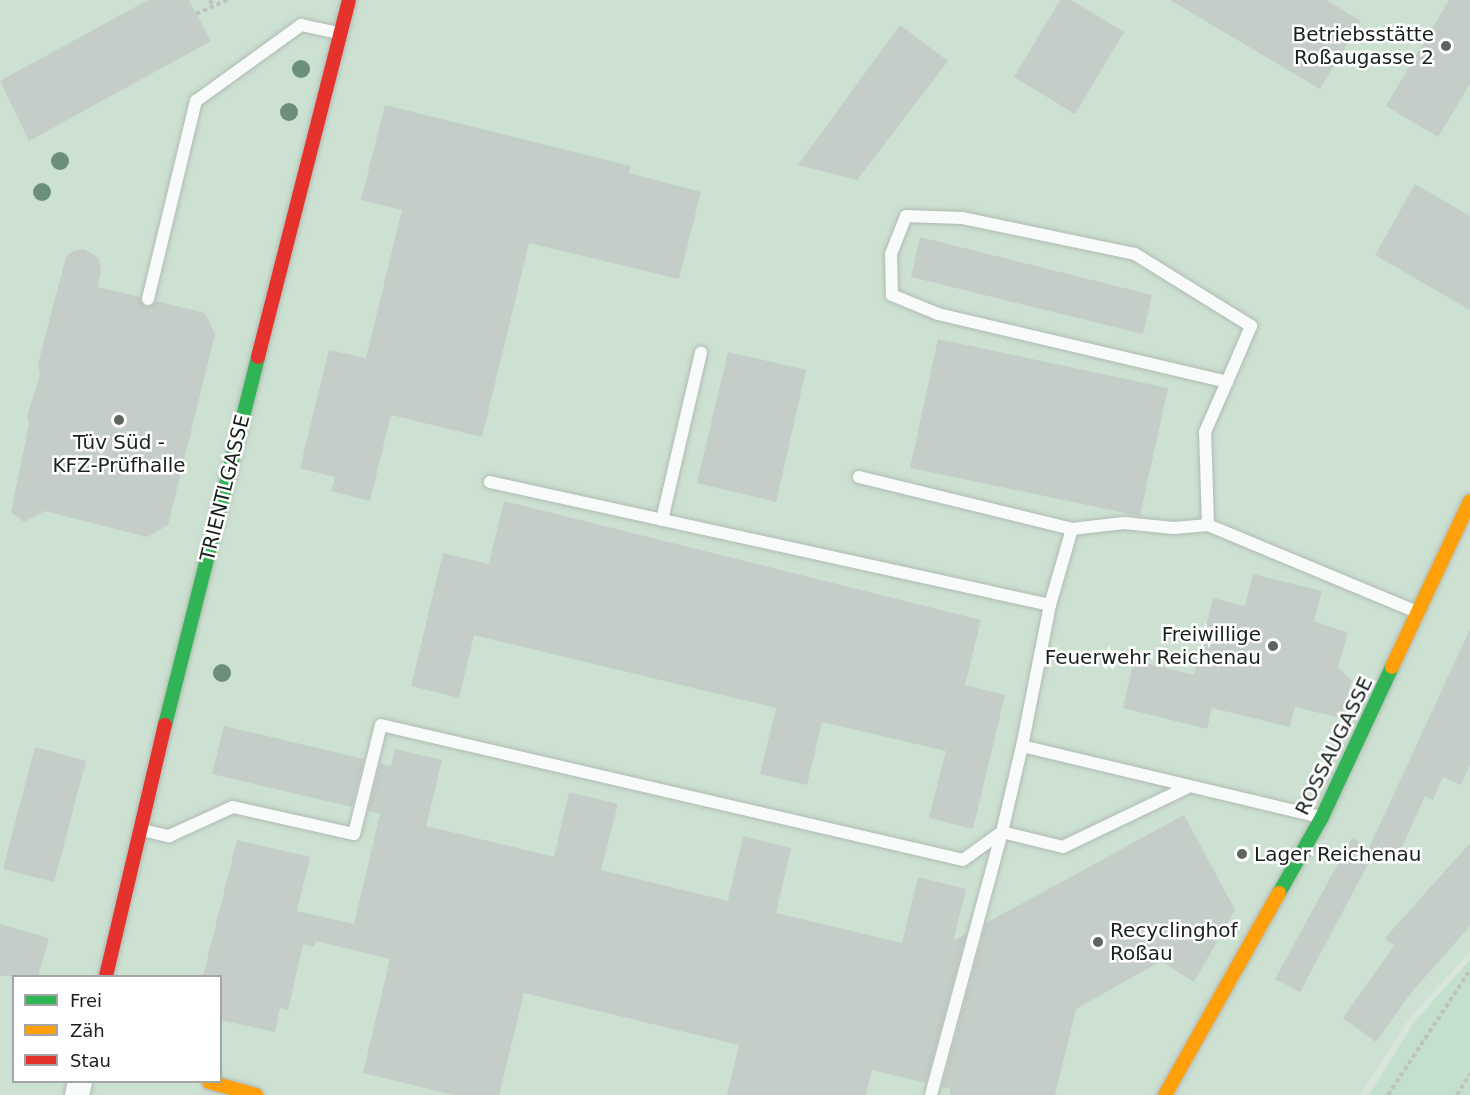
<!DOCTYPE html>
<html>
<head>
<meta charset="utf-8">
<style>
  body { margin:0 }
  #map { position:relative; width:1470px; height:1095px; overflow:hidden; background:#d9e4dc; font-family:"DejaVu Sans",sans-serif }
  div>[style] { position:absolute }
  .built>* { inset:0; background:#cce1d2 }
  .green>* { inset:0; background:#c2e0cb }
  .building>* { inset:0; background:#c4cdc7 }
  .path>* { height:4px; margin-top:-2px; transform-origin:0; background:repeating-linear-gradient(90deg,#bec2c0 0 4.5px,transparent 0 7.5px) }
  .roads { filter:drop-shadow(0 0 2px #b1bab3) drop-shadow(0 0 2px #b1bab3) }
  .lane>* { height:12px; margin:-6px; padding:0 6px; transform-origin:6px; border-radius:6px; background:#f9fbfa }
  .street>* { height:24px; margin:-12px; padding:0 12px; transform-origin:12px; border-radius:12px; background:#f9fbfa }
  .fast>* { height:14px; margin:-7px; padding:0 7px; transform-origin:7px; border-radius:7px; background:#30b455 }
  .slow>* { height:14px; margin:-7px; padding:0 7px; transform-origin:7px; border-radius:7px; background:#ff9f0a }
  .jam>* { height:14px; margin:-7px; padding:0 7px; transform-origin:7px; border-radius:7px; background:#e5322d }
  .trees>* { width:18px; height:18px; margin:-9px; border-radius:50%; background:#6c8f7b }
  .dots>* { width:16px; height:16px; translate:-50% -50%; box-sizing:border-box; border:3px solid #fff; border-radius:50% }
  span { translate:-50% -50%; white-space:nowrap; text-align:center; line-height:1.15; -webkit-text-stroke:5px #fff; paint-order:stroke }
  .poi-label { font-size:20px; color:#1a211c }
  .right { translate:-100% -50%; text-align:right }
  .left { translate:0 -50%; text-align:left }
  .street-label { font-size:20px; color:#1a211c }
  .legend { position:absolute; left:12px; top:975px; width:210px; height:108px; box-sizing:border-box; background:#fff; border:2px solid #a3a6a4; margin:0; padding:8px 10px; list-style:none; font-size:18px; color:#1a211c }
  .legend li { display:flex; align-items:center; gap:12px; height:30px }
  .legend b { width:30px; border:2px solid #a3a6a4 }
</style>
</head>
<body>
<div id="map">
  <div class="built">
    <div style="clip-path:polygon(evenodd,0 0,1470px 0,1470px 952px,1410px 1017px,1360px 1095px,0 1095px,0 0,14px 976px,220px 976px,220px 1082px,14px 1082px,14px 976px)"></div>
  </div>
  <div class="green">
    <div style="clip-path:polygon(1470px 960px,1470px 1095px,1369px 1095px,1415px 1021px)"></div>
  </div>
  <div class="building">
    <div style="clip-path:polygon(148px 0,189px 0,211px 41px,29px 141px,0 81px)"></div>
    <div style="clip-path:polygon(1060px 0,1071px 0,1124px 32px,1075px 114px,1014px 77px)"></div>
    <div style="clip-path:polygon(1170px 0,1326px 0,1361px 21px,1320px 89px)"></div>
    <div style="clip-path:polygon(1449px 0,1470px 0,1470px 84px,1438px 137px,1386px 106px)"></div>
    <div style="clip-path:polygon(900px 25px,948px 61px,857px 180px,798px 165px)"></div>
    <div style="clip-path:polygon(385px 105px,631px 166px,629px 173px,701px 192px,679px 279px,529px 243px,482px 437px,391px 415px,370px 501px,331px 491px,335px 477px,300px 468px,329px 350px,366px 358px,402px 210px,361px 200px)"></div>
    <div style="clip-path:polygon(1415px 184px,1470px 216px,1470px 310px,1375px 255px)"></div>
    <div style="clip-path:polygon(920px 237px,1152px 295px,1143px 334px,911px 277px)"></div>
    <div style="clip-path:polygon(84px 249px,99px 258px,101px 270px,98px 287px,140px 297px,146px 307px,156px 301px,205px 313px,215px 334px,168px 525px,147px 537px,45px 511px,24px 522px,11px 512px,29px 424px,27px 417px,40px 374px,38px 364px,66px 257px,73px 251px)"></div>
    <div style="clip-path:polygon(938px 339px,1168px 388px,1140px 516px,910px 468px)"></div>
    <div style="clip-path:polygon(728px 352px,806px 370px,776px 502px,697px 483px)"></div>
    <div style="clip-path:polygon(504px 501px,981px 620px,965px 685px,1005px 695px,973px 829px,929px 818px,946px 751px,822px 722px,807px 785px,760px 774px,776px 708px,474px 635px,459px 698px,411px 686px,443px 553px,489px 564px)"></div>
    <div style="clip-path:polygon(1253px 574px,1322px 591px,1314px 621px,1348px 633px,1338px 667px,1352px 681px,1340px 718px,1295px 707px,1290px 727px,1212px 708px,1207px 729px,1123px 708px,1134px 660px,1194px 675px,1213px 598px,1245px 606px)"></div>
    <div style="clip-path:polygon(1470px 629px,1470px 765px,1461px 785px,1443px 777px,1433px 800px,1425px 796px,1396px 861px,1371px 849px,1375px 851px,1300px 992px,1275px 979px,1352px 838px,1369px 848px)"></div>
    <div style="clip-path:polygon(224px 726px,364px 759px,352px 807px,212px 774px)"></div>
    <div style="clip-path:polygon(35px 747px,86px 761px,54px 882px,3px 869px)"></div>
    <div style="clip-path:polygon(395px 749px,442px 760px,426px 826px,554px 857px,569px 792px,618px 804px,601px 870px,728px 901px,743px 836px,791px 848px,776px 913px,902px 943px,918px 877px,966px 889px,953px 941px,966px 934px,926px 1083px,872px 1070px,866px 1095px,727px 1095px,739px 1045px,524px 993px,499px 1095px,454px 1095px,363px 1073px,390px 959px,316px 941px,314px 947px,303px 944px,288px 1010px,280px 1008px,275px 1032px,220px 1020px,220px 976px,203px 976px,237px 840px,310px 857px,297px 911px,354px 924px,380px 814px,368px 811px,380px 763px,391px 766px)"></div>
    <div style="clip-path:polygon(1184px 815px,1235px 910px,1194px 982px,1161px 961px,1076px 1009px,1055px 1095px,950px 1095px,950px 1089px,942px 1087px,986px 923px)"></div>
    <div style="clip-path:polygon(1470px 843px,1470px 926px,1411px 993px,1376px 1042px,1343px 1018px,1394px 946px,1385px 938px)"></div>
    <div style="clip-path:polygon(0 924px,49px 938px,38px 976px,0 976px)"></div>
  </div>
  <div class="path">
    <div style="left:210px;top:0;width:7px;rotate:63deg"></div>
    <div style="left:196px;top:14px;width:35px;rotate:-24deg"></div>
    <div style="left:1388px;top:1095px;width:149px;rotate:-56.7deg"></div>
    <div style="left:1457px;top:1095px;width:25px;rotate:-58deg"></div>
  </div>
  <div class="roads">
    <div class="lane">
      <div style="left:148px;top:299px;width:204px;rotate:-76.4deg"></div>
      <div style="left:196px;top:101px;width:130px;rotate:-35.9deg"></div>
      <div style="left:301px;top:25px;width:39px;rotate:12deg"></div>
      <div style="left:859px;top:477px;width:219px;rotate:13.7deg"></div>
      <div style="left:490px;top:482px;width:573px;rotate:12.39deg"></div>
      <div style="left:1050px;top:605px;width:144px;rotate:101.2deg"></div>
      <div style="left:662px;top:520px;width:172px;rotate:-76.9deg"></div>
      <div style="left:1208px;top:525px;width:93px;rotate:-91.8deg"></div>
      <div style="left:1205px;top:432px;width:55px;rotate:-66.3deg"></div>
      <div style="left:1227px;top:382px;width:61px;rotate:-66.8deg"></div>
      <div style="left:1251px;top:326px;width:137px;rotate:-148.2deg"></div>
      <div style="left:1135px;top:254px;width:177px;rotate:-168.2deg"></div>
      <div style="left:962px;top:218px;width:56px;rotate:-178deg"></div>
      <div style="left:906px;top:216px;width:41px;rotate:111.5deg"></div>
      <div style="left:891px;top:254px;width:41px;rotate:88.6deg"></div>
      <div style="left:892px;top:295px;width:50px;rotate:22.4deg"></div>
      <div style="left:938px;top:314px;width:297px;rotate:13.2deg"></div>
      <div style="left:1050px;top:605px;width:79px;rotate:-73.9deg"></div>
      <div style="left:1072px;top:529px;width:52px;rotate:-6.6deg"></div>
      <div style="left:1124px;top:523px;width:50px;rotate:5.7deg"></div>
      <div style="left:1174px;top:528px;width:34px;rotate:-5deg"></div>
      <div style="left:1208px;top:525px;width:226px;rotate:22.6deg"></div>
      <div style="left:1186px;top:788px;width:136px;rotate:154.4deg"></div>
      <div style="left:1063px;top:847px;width:63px;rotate:-166.2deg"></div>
      <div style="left:1002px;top:832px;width:88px;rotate:-76.9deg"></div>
      <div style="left:1022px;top:746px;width:307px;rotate:13.4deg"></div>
      <div style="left:142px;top:830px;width:28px;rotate:13deg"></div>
      <div style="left:169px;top:836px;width:70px;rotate:-24.4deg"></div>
      <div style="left:233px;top:807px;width:124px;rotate:12.6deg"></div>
      <div style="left:354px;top:834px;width:112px;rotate:-76.1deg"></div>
      <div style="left:381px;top:725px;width:597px;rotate:13.06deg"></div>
      <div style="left:963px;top:860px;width:48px;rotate:-35.7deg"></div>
      <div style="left:931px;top:1095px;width:272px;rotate:-74.9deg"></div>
    </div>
    <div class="street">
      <div style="left:77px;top:1095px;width:13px;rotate:-77deg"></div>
    </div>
    <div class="fast">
      <div style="left:165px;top:725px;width:380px;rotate:-75.8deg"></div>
      <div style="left:1279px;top:893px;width:87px;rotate:-60.5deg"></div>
      <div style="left:1322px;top:817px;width:166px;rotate:-65deg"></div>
    </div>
    <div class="slow">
      <div style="left:1392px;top:667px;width:183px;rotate:-64.8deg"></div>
      <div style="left:209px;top:1082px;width:49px;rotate:15.5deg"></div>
      <div style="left:1165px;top:1095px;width:232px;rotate:-60.6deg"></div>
    </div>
    <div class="jam">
      <div style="left:258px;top:357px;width:368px;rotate:-75.7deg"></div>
      <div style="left:106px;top:976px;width:258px;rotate:-76.8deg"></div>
    </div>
  </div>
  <div class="trees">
    <div style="left:301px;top:69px"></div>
    <div style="left:289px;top:112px"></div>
    <div style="left:60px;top:161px"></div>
    <div style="left:42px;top:192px"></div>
    <div style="left:222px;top:673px"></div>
  </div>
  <div class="dots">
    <div style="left:1446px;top:46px;background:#5d655f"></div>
    <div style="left:119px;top:420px;background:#5d655f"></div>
    <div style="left:1273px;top:646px;background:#5d655f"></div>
    <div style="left:1242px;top:854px;background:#5d655f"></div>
    <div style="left:1098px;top:942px;background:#5d655f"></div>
  </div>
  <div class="poi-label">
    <span class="right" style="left:1434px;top:46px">Betriebsstätte<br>Roßaugasse 2</span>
    <span style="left:119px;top:454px">Tüv Süd -<br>KFZ-Prüfhalle</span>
    <span class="right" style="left:1261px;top:646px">Freiwillige<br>Feuerwehr Reichenau</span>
    <span class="left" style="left:1254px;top:854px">Lager Reichenau</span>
    <span class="left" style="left:1110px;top:942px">Recyclinghof<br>Roßau</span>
  </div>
  <div class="street-label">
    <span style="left:225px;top:488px;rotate:-76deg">TRIENTLGASSE</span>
    <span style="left:1334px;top:746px;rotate:-64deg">ROSSAUGASSE</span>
  </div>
  <ul class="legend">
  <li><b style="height:8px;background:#30b455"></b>Frei</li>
  <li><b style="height:8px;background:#ff9f0a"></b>Zäh</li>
  <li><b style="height:8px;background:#e5322d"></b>Stau</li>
  </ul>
</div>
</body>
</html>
